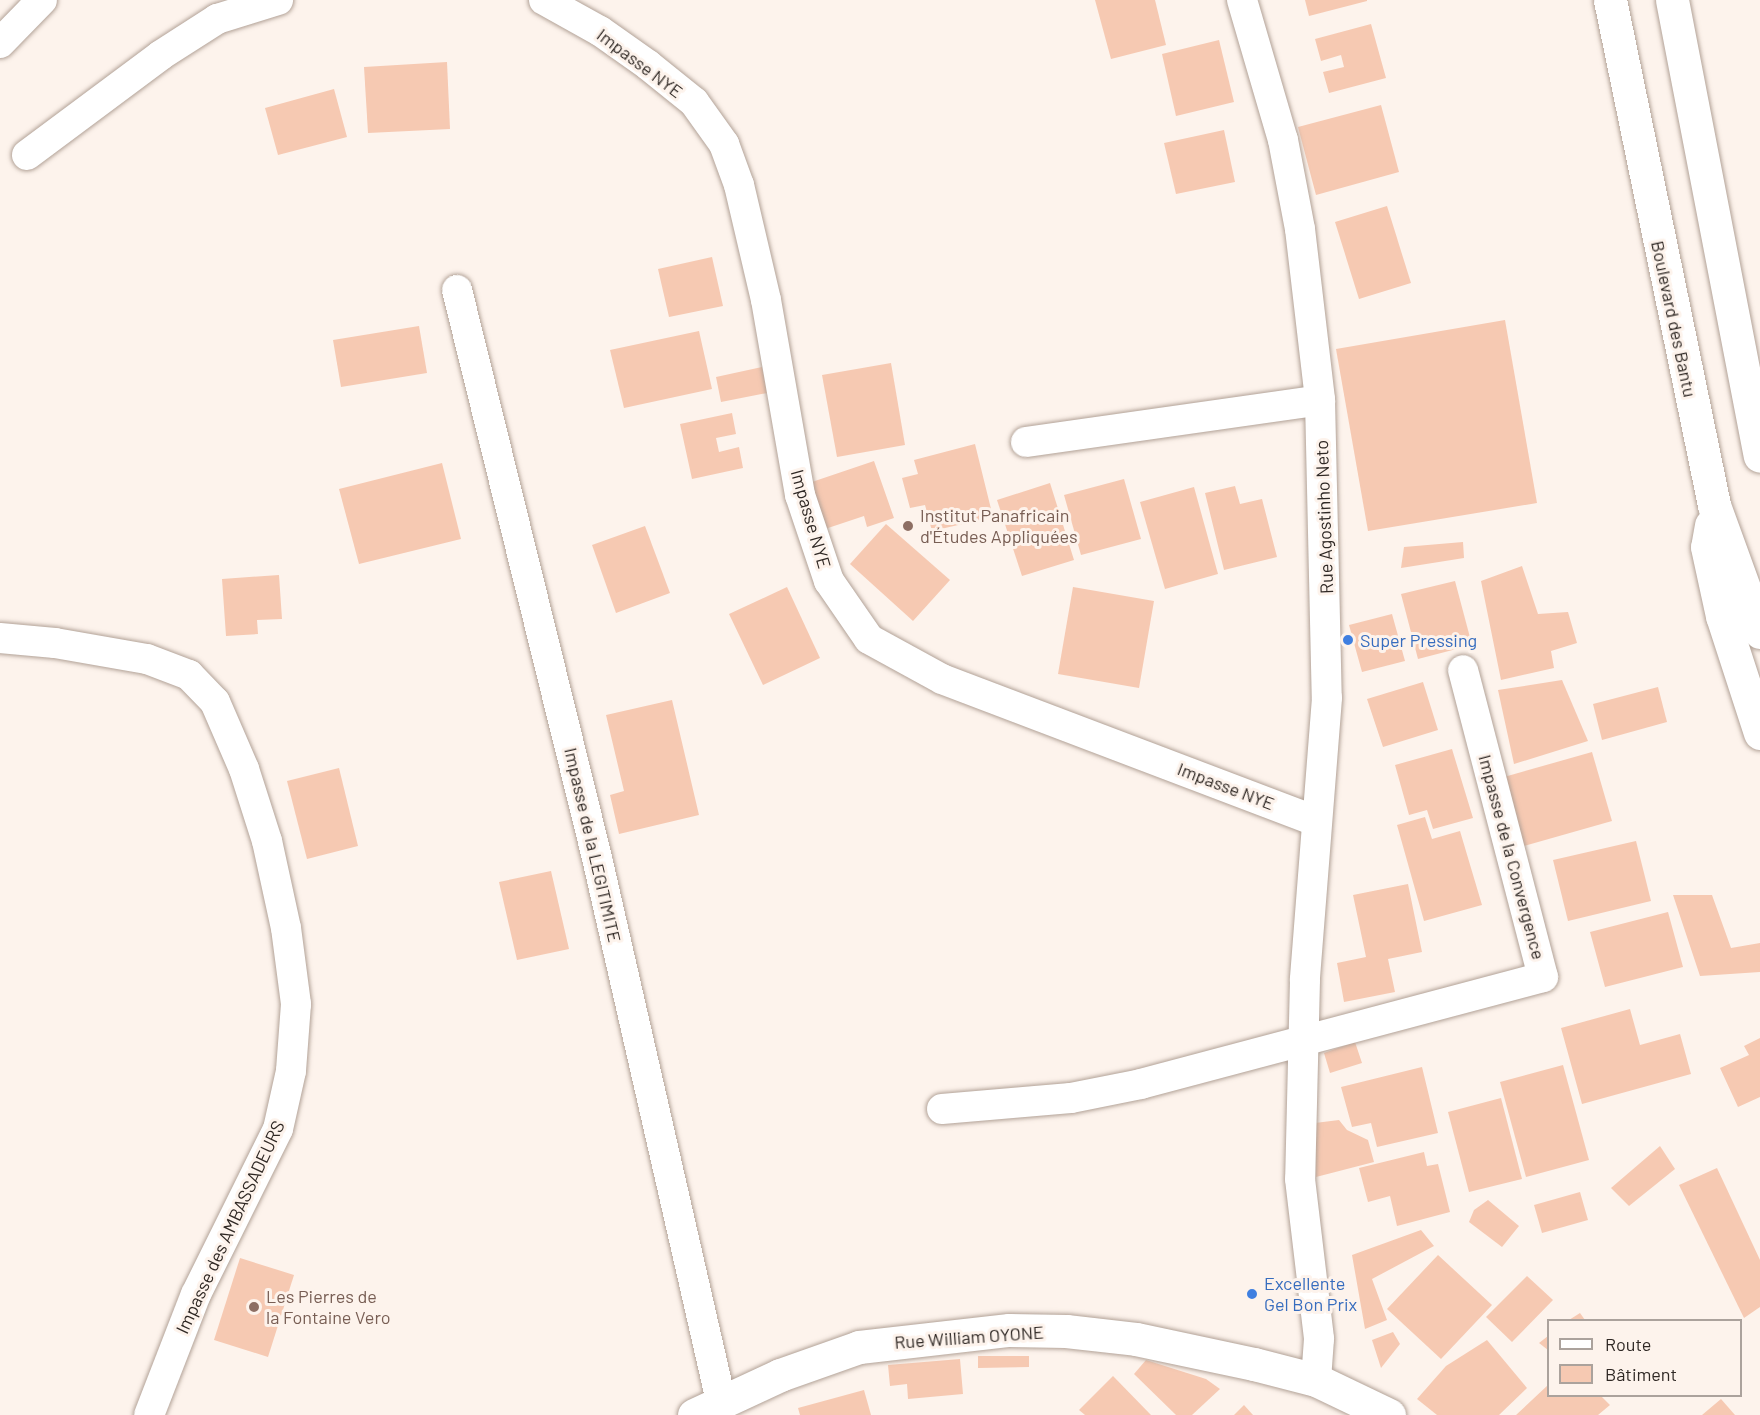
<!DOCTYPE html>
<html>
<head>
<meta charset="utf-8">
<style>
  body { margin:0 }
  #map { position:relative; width:1760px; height:1415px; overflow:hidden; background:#fdf3ec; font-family:Barlow,sans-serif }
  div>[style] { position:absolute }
  .building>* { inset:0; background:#f6c9b2 }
  .roads { filter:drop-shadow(0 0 2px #b2a297) drop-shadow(0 0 2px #b2a297) }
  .street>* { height:30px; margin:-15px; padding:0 15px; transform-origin:15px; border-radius:15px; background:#fff }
  .secondary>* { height:33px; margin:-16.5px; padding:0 16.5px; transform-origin:16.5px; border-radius:16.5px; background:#fff }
  .highway>* { height:33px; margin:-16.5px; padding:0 16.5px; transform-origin:16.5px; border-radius:16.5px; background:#fff }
  .dots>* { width:16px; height:16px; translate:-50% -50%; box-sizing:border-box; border:3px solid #fdf3ec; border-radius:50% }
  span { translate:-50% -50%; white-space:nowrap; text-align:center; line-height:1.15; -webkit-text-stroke:6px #fdf3ec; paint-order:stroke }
  .street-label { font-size:18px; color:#2f2824 }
  .education-label { font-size:18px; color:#785e54 }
  .left { translate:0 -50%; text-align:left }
  .shop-label { font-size:18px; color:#366cbe }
  .legend { position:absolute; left:1547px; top:1319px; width:195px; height:78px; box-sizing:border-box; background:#fdf3ec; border:2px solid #aba29c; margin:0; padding:8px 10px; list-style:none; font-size:18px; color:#2f2824 }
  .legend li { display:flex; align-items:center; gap:12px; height:30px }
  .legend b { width:30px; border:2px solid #aba29c }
</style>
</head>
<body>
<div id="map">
  <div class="building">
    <div style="clip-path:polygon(1095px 0,1155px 0,1166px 45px,1111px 59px)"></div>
    <div style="clip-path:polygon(1305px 0,1367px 0,1367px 1px,1309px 16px)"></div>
    <div style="clip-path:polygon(1371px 24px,1386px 78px,1329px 93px,1323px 72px,1344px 67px,1341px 55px,1321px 61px,1315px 39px)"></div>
    <div style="clip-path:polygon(1219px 40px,1234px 102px,1176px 116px,1162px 54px)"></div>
    <div style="clip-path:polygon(447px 62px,450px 129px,368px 133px,364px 67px)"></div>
    <div style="clip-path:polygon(334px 89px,347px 137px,278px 155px,265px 108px)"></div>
    <div style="clip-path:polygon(1381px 105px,1399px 172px,1316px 195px,1298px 127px)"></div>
    <div style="clip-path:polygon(1224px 130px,1235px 182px,1176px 194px,1164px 143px)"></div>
    <div style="clip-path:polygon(1387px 206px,1411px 283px,1359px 299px,1335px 222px)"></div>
    <div style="clip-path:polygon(712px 257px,723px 306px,669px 317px,658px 269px)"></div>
    <div style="clip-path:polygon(1505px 320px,1537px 503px,1368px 531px,1336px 349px)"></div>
    <div style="clip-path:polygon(419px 326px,427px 373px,341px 387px,333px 340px)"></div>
    <div style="clip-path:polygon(699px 331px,712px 389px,624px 408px,610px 350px)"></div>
    <div style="clip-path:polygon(891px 363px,905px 445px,837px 457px,822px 375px)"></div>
    <div style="clip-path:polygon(762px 367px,767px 393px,721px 402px,716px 377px)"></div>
    <div style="clip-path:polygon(732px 413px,736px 434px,716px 438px,719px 452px,739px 447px,743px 468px,692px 479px,680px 424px)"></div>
    <div style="clip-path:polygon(975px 444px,993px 517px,932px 531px,925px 505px,910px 508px,902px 478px,918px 474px,914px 460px)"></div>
    <div style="clip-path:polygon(874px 461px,894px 518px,867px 527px,864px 516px,822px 530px,806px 484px)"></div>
    <div style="clip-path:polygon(442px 463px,461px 539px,359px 564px,339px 489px)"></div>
    <div style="clip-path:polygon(1124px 479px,1141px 539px,1081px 555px,1064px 495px)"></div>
    <div style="clip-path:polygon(1050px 483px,1074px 560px,1022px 576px,997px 500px)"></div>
    <div style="clip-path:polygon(1235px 486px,1240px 504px,1262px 499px,1277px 557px,1224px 570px,1205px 493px)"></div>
    <div style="clip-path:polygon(1194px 487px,1218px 574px,1165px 589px,1140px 502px)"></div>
    <div style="clip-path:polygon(886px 524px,950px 580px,913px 621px,850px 564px)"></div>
    <div style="clip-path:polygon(645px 526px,670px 593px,616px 613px,592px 545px)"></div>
    <div style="clip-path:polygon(1463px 542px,1464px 558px,1401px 568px,1404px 547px)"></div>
    <div style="clip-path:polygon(1522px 566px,1538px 614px,1568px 612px,1577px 643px,1551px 651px,1554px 668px,1501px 680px,1481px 581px)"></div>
    <div style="clip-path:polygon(279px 575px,282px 619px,257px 620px,258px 634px,226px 636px,222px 579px)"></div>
    <div style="clip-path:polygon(1455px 581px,1472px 645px,1418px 659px,1401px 594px)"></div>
    <div style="clip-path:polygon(787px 587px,820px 658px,763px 685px,729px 614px)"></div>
    <div style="clip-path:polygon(1073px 587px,1154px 601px,1139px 688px,1058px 674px)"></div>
    <div style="clip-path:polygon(1392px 614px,1405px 661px,1362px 672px,1349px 625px)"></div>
    <div style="clip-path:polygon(1562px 680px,1588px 741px,1514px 764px,1498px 690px)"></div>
    <div style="clip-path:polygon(1423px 682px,1438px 730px,1383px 747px,1367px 699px)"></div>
    <div style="clip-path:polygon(1658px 687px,1667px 722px,1602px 740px,1593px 704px)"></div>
    <div style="clip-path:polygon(672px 700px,699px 815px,619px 834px,610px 795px,624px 791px,606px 715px)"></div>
    <div style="clip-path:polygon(1452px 749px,1473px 818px,1433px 829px,1427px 810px,1409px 815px,1395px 765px)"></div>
    <div style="clip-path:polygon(1592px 752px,1612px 821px,1524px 846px,1504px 777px)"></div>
    <div style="clip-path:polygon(339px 768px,358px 846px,307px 859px,287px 781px)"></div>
    <div style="clip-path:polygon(1425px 817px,1432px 839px,1460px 831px,1482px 905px,1424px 921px,1397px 825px)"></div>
    <div style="clip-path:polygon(1636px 841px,1651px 901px,1568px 921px,1553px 860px)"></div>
    <div style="clip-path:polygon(551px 871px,569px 949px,517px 960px,499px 882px)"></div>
    <div style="clip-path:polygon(1408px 884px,1422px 952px,1388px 959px,1395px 992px,1344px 1002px,1337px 963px,1366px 957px,1353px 895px)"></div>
    <div style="clip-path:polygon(1673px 895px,1712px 895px,1731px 948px,1760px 943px,1760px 972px,1700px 976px)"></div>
    <div style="clip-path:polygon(1668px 912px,1683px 967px,1605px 987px,1590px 932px)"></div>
    <div style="clip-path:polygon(1630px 1009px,1640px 1045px,1680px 1034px,1691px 1074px,1582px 1104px,1561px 1028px)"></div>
    <div style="clip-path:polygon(1760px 1038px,1760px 1097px,1738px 1107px,1720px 1068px,1749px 1055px,1744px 1046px)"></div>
    <div style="clip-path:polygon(1355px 1042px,1362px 1063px,1330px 1073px,1324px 1053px)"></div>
    <div style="clip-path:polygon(1563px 1065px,1589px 1160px,1526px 1177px,1500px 1082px)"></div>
    <div style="clip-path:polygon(1422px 1067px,1438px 1133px,1377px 1147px,1371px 1123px,1352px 1127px,1341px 1087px)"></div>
    <div style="clip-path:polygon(1501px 1098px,1522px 1179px,1469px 1192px,1448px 1112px)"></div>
    <div style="clip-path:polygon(1339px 1120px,1347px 1130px,1368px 1140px,1374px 1162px,1316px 1177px,1315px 1123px)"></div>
    <div style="clip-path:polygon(1660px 1146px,1675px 1169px,1629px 1206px,1611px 1188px)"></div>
    <div style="clip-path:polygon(1424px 1152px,1427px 1166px,1438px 1164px,1450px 1212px,1397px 1226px,1390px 1196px,1368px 1202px,1359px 1168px)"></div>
    <div style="clip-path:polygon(1717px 1168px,1760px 1260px,1760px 1307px,1744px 1318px,1679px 1185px)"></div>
    <div style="clip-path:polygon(1580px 1192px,1588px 1220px,1542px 1233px,1534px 1205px)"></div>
    <div style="clip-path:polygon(1488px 1200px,1519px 1226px,1502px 1247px,1469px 1222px,1474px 1210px)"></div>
    <div style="clip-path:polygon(1421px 1230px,1434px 1246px,1372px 1279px,1387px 1320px,1365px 1329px,1352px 1255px)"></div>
    <div style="clip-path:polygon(1438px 1255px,1492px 1305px,1441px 1359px,1387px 1309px)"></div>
    <div style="clip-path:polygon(240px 1258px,294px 1275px,268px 1357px,214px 1340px)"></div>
    <div style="clip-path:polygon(1527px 1276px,1553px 1300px,1512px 1342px,1486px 1317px)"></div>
    <div style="clip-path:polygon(1580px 1313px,1585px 1320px,1569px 1320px)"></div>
    <div style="clip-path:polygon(1393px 1332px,1400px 1344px,1381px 1368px,1372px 1340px)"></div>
    <div style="clip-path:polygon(1548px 1336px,1548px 1350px,1539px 1343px)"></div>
    <div style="clip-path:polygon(1487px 1340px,1527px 1388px,1499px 1415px,1437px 1415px,1417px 1399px,1446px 1366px)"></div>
    <div style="clip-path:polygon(978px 1356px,1029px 1356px,1029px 1367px,978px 1368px)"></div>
    <div style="clip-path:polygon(960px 1359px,963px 1394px,908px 1399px,907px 1384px,890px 1386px,888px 1365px)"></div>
    <div style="clip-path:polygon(1146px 1360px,1206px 1379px,1220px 1389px,1192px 1415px,1176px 1415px,1134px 1374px)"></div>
    <div style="clip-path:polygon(1113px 1376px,1151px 1415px,1085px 1415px,1079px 1410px)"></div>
    <div style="clip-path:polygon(1548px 1385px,1548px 1396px,1601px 1396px,1610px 1405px,1598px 1415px,1516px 1415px)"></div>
    <div style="clip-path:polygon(864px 1390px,871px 1415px,800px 1415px,798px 1408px)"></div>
    <div style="clip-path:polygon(1721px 1399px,1735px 1415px,1702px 1415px)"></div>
    <div style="clip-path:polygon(1244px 1405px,1253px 1415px,1234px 1415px)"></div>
  </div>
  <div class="roads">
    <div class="street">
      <div style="left:544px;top:0;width:64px;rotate:29deg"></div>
      <div style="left:600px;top:31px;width:59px;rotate:35.3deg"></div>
      <div style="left:648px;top:65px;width:59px;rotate:38.8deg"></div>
      <div style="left:694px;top:102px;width:52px;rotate:54.5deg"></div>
      <div style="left:724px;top:144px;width:44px;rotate:69.9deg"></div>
      <div style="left:739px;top:185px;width:118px;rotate:76.8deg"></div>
      <div style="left:766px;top:300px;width:198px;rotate:80.1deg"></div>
      <div style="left:800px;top:495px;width:91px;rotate:71.4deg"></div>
      <div style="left:829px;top:581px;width:70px;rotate:55.4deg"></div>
      <div style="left:869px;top:639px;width:83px;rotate:28.7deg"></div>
      <div style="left:942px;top:679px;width:400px;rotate:20.8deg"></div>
      <div style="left:1242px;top:0;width:146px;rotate:73.7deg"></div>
      <div style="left:1283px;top:140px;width:91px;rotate:79.2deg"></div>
      <div style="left:1300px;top:229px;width:172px;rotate:83.3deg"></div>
      <div style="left:1320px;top:400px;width:298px;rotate:88.7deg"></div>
      <div style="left:1327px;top:698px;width:283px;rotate:94.5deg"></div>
      <div style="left:1305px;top:980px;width:199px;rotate:91.4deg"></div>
      <div style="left:1300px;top:1179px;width:161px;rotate:83.2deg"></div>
      <div style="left:1319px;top:1339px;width:41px;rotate:94.2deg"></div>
      <div style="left:0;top:43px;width:60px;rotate:-45.7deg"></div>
      <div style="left:27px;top:155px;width:167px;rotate:-36.7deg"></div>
      <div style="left:161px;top:55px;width:67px;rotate:-32.7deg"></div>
      <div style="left:217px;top:19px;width:64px;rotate:-17.3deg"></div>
      <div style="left:457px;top:290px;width:585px;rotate:76.15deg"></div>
      <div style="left:597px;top:858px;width:557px;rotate:77.14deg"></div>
      <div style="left:1026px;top:442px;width:297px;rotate:-8.1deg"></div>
      <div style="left:0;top:638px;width:55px;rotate:5.2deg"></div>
      <div style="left:55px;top:643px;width:93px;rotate:9.9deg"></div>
      <div style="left:147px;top:659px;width:45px;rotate:20.9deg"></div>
      <div style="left:189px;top:675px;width:37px;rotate:46deg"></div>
      <div style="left:215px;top:702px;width:73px;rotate:66.6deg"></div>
      <div style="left:244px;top:769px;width:76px;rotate:72.3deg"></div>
      <div style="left:267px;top:841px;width:89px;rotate:77.7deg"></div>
      <div style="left:286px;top:928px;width:77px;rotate:82.5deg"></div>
      <div style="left:296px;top:1004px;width:67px;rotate:94.3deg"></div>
      <div style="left:291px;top:1071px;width:59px;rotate:102.6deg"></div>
      <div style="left:278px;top:1129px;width:184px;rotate:116.4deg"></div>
      <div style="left:196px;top:1294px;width:130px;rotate:111.2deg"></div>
      <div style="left:942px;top:1109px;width:129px;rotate:-4.9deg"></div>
      <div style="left:1071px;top:1098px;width:71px;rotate:-11.3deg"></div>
      <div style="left:1141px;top:1084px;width:416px;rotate:-14.9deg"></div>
      <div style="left:1543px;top:977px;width:317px;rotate:-104.6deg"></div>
    </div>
    <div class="secondary">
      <div style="left:694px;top:1415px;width:95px;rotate:-24.9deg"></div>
      <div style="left:780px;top:1375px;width:84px;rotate:-19.5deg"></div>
      <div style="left:859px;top:1347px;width:151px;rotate:-6.5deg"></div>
      <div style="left:1009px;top:1330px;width:57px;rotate:1deg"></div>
      <div style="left:1066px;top:1331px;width:70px;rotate:6.5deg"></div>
      <div style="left:1136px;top:1339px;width:121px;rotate:12deg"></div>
      <div style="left:1254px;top:1364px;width:64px;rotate:14.5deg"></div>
      <div style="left:1316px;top:1380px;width:81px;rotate:25.6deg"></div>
    </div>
    <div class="highway">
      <div style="left:1610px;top:0;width:516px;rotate:78.36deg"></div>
      <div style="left:1714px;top:505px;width:135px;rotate:70.1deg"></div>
      <div style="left:1672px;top:0;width:464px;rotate:79.1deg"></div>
      <div style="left:1711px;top:525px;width:22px;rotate:100deg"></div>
      <div style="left:1707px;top:547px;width:71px;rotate:77.7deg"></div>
      <div style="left:1722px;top:616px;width:123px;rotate:72deg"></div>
    </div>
  </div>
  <div class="dots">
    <div style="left:908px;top:526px;background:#8d6e63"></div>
    <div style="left:1348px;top:640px;background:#3f7fe0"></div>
    <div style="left:1252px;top:1294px;background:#3f7fe0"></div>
    <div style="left:254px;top:1307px;background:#8d6e63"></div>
  </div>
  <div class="street-label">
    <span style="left:640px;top:63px;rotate:37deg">Impasse NYE</span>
    <span style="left:1674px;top:319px;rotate:78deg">Boulevard des Bantu</span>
    <span style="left:1324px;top:517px;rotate:-92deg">Rue Agostinho Neto</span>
    <span style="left:811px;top:519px;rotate:74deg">Impasse NYE</span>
    <span style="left:1226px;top:786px;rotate:21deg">Impasse NYE</span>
    <span style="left:593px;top:845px;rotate:77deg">Impasse de la LEGITIMITE</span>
    <span style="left:1512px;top:857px;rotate:75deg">Impasse de la Convergence</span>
    <span style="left:230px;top:1227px;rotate:-65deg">Impasse des AMBASSADEURS</span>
    <span style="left:969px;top:1337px;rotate:-4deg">Rue William OYONE</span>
  </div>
  <div class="education-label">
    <span class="left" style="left:920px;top:526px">Institut Panafricain<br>d'Études Appliquées</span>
    <span class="left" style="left:266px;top:1307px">Les Pierres de<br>la Fontaine Vero</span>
  </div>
  <div class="shop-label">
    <span class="left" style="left:1360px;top:640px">Super Pressing</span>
    <span class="left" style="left:1264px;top:1294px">Excellente<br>Gel Bon Prix</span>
  </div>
  <ul class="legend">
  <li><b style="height:8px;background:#fff"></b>Route</li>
  <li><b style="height:16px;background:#f6c9b2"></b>Bâtiment</li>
  </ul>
</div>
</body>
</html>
